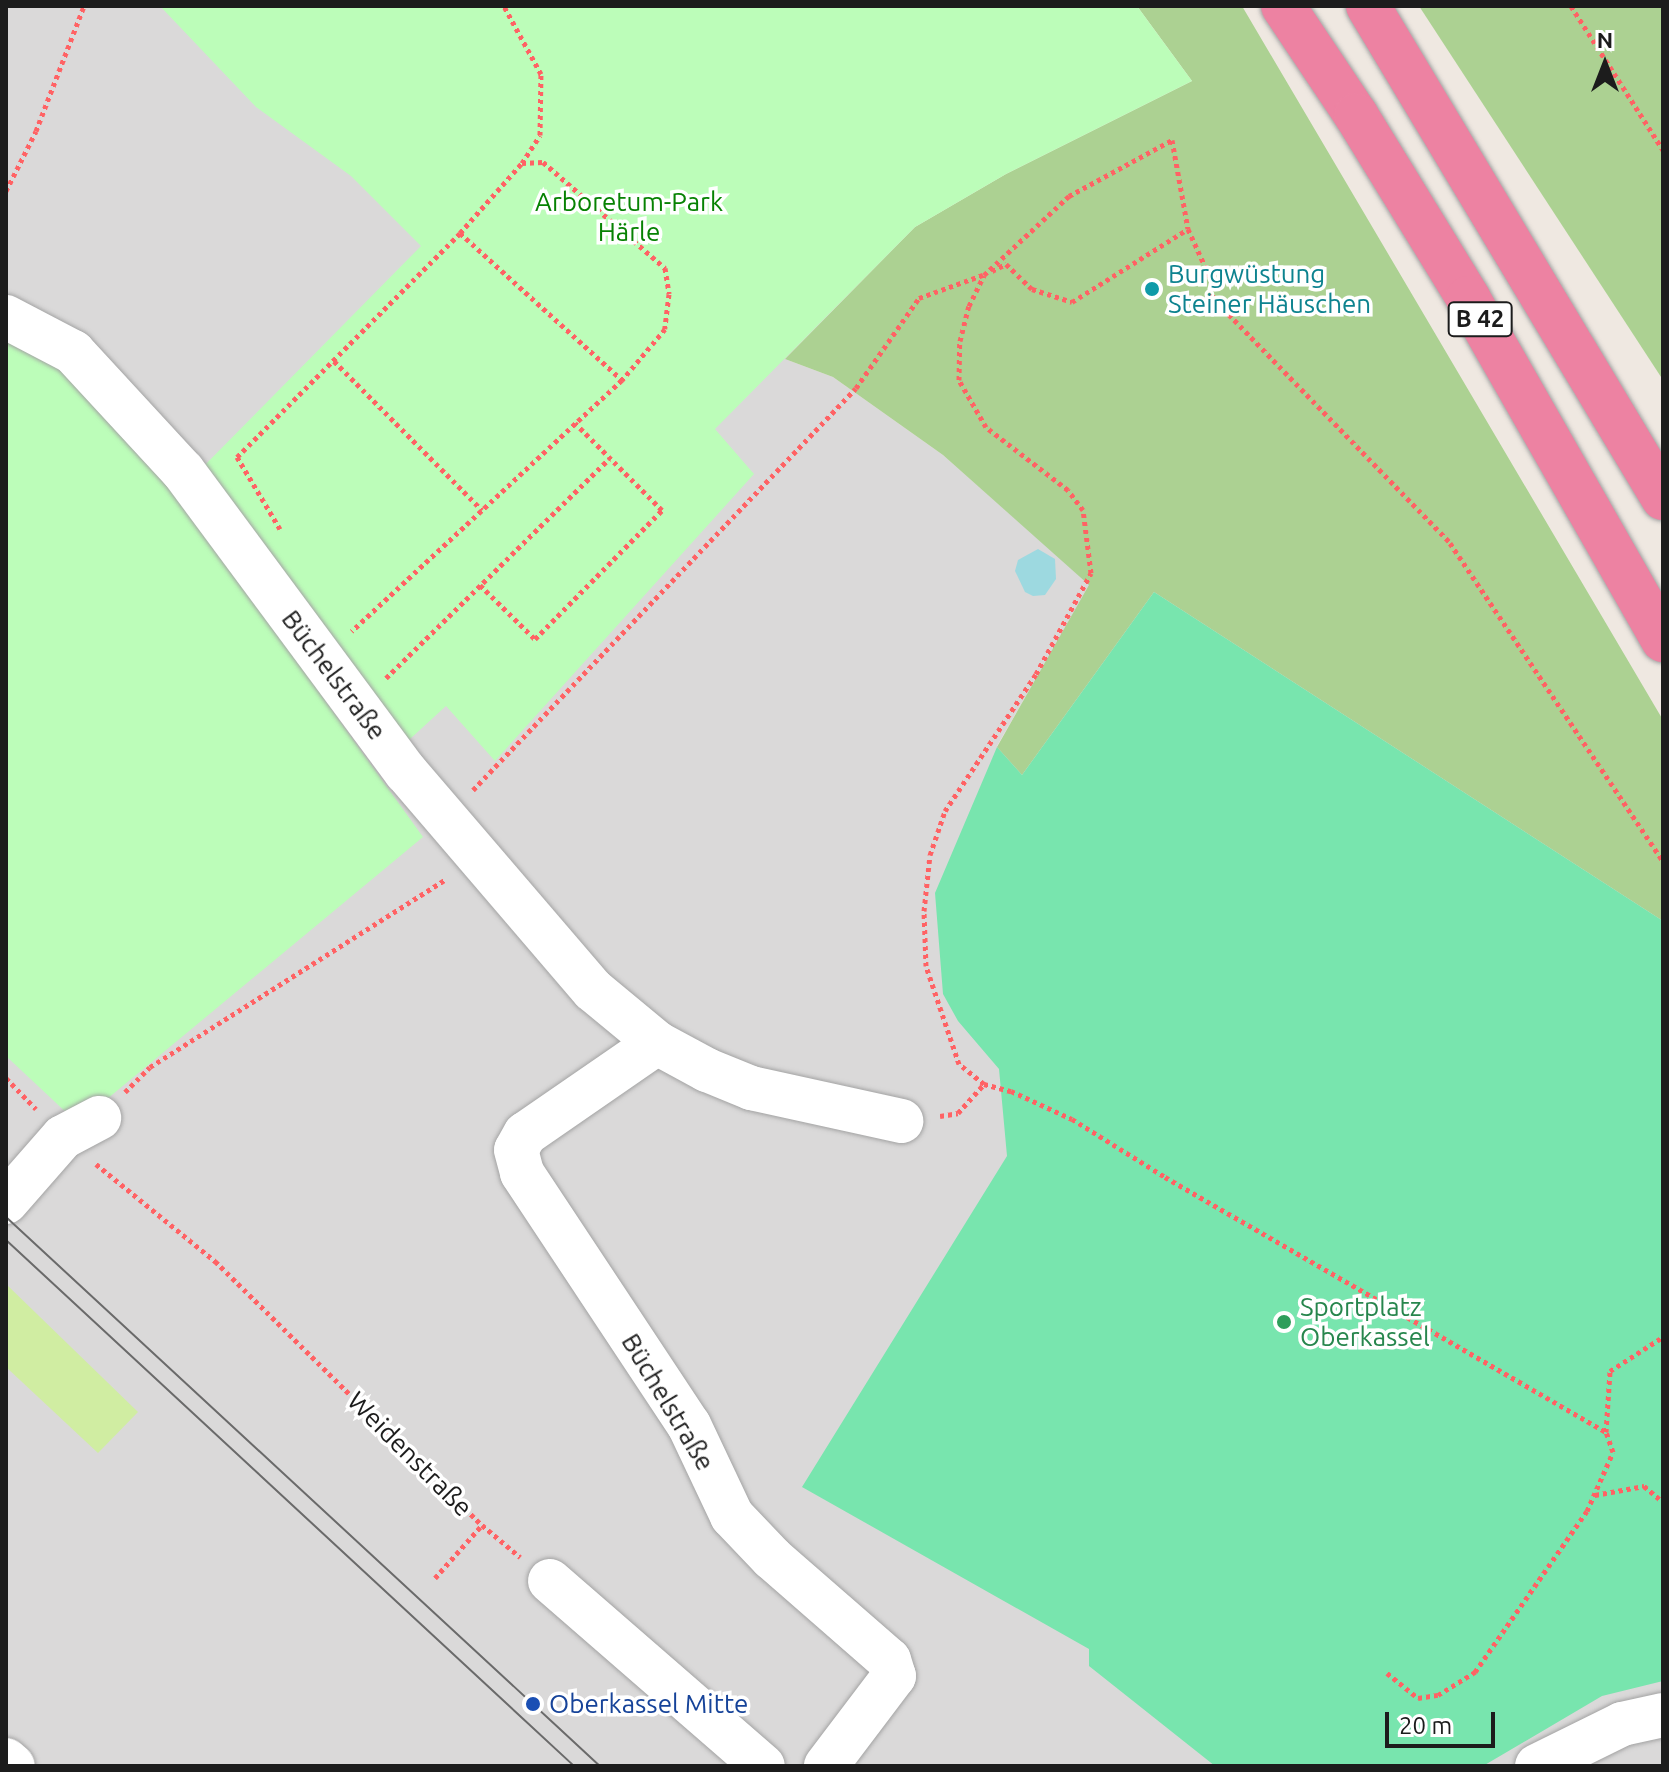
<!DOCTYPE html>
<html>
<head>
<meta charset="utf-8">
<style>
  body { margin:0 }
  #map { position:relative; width:1669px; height:1772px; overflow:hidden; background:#efe8e1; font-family:Ubuntu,sans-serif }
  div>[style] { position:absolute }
  .residential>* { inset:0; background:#dad9d9 }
  .grass>* { inset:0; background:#d0eda2 }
  .forest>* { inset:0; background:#acd192 }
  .park>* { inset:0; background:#bcfdb9 }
  .pitch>* { inset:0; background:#78e5ae }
  .water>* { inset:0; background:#9dd9e0 }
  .path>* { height:5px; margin-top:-2.5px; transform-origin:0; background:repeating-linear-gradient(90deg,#ff6264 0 4px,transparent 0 8px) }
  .roads { filter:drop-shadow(0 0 2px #a3a3a3) drop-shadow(0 0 2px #a3a3a3) }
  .minor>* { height:44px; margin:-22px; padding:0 22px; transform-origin:22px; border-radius:22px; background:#fff }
  .highway>* { height:44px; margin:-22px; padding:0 22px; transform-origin:22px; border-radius:22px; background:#ed82a2 }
  .tram>* { height:2px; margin:-1px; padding:0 1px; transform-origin:1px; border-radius:1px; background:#6a6a6a }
  .dots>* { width:22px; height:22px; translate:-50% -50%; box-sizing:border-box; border:4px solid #fff; border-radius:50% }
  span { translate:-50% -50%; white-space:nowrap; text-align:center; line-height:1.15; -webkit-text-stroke:7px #fff; paint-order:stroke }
  .shield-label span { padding:2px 6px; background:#fff; border:2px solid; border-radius:6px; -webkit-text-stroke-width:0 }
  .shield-label { font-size:24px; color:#1c1c1c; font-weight:700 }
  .park-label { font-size:26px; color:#078203 }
  .culture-label { font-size:26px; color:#0d838f }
  .left { translate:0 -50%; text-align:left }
  .street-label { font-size:26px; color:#1c1c1c }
  .leisure-label { font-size:26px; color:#27864d }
  .transit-label { font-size:26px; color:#164399 }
  .frame { position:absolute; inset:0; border:8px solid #1c1c1c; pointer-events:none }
  .north { position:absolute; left:1565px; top:24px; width:80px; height:80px; -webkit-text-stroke:6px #fff; paint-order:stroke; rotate:0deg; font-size:22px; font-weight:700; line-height:32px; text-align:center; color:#1c1c1c }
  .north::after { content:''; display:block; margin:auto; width:28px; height:36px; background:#1c1c1c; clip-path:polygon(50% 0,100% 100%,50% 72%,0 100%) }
  .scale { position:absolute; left:1385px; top:1712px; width:110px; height:36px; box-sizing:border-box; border:4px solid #1c1c1c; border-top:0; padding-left:10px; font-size:24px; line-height:28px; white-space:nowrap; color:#1c1c1c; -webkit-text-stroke:6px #fff; paint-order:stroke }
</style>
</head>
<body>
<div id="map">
  <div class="residential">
    <div style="clip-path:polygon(6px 6px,527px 6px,915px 227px,785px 359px,833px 377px,943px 455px,1090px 585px,997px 746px,1022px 775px,1154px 592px,1663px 921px,1663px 1766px,6px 1766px)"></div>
  </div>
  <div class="grass">
    <div style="clip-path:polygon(6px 1284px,138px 1412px,98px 1453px,6px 1367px)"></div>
  </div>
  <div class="forest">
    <div style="clip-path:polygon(1137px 6px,1242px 6px,1663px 720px,1663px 921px,1154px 592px,1022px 775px,997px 747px,1089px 585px,943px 455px,833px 377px,785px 359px,915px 227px,1006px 174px,1192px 81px)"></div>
    <div style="clip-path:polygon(1419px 6px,1663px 6px,1663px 380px)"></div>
  </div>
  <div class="park">
    <div style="clip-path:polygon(160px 6px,1137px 6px,1192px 81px,1006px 174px,915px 227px,715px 429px,754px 474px,495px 761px,446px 706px,398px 750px,196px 474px,421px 246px,351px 176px,256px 107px)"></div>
    <div style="clip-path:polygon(6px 332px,75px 369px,171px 486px,423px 837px,95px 1109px,70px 1116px,6px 1056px)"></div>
  </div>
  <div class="pitch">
    <div style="clip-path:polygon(1154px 592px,1663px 921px,1663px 1681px,1602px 1696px,1483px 1766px,1215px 1766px,1089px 1666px,1089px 1649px,802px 1487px,1007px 1156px,999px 1069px,958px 1021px,943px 994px,935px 893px,997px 747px,1022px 775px)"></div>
  </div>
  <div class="water">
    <div style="clip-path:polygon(1038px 549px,1055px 559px,1056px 579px,1045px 595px,1033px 596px,1025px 592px,1015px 571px,1018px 560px)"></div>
  </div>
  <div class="path">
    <div style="left:1571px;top:6px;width:171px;rotate:57.4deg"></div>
    <div style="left:522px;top:163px;width:21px;rotate:-3deg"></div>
    <div style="left:543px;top:162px;width:162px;rotate:41deg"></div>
    <div style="left:665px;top:268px;width:26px;rotate:81deg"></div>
    <div style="left:669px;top:294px;width:35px;rotate:97deg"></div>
    <div style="left:665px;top:329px;width:67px;rotate:130.1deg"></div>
    <div style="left:6px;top:191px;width:67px;rotate:-63.4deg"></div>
    <div style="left:36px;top:131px;width:134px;rotate:-69deg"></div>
    <div style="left:460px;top:233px;width:94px;rotate:-48.5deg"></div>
    <div style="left:522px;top:163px;width:33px;rotate:-57deg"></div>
    <div style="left:540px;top:135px;width:61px;rotate:-89.1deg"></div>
    <div style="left:541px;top:74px;width:77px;rotate:-118.6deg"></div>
    <div style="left:992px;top:271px;width:16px;rotate:-27deg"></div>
    <div style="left:1006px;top:264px;width:36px;rotate:44deg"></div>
    <div style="left:1032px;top:289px;width:42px;rotate:18deg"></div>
    <div style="left:1072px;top:302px;width:137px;rotate:-32.2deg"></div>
    <div style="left:334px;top:361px;width:210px;rotate:45.2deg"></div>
    <div style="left:280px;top:529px;width:84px;rotate:-120.8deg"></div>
    <div style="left:237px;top:457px;width:316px;rotate:-45.1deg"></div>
    <div style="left:460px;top:233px;width:219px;rotate:42.2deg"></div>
    <div style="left:622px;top:380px;width:369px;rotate:137.1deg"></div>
    <div style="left:480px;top:585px;width:77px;rotate:44.5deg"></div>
    <div style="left:535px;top:639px;width:181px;rotate:-45.4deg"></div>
    <div style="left:662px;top:510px;width:123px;rotate:-135deg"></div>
    <div style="left:386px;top:678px;width:313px;rotate:-44.5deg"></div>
    <div style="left:473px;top:790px;width:555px;rotate:-46.39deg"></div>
    <div style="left:856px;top:388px;width:110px;rotate:-55deg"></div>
    <div style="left:919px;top:298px;width:68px;rotate:-19.8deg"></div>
    <div style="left:6px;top:1078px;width:43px;rotate:45.9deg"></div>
    <div style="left:984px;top:1084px;width:32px;rotate:-141deg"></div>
    <div style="left:959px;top:1064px;width:103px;rotate:-108.6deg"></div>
    <div style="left:926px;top:966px;width:55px;rotate:-92.1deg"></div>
    <div style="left:924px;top:911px;width:56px;rotate:-83.9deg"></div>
    <div style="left:930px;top:855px;width:46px;rotate:-71.2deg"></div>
    <div style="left:945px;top:811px;width:164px;rotate:-56.4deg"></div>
    <div style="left:1036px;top:674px;width:115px;rotate:-61.4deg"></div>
    <div style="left:1091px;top:573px;width:64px;rotate:-97.2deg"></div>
    <div style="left:1083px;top:510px;width:25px;rotate:-127deg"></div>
    <div style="left:1068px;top:490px;width:103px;rotate:-142.5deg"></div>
    <div style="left:986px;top:427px;width:54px;rotate:-119.9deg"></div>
    <div style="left:959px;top:380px;width:39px;rotate:-89deg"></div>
    <div style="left:960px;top:341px;width:36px;rotate:-76deg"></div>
    <div style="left:969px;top:306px;width:34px;rotate:-64deg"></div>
    <div style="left:984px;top:275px;width:116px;rotate:-42.9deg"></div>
    <div style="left:1069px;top:196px;width:117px;rotate:-28.5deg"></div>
    <div style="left:1172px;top:140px;width:90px;rotate:79.8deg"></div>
    <div style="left:1188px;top:229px;width:63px;rotate:65.5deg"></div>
    <div style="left:1214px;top:286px;width:11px;rotate:100deg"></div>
    <div style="left:1212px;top:297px;width:342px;rotate:45.9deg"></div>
    <div style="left:1450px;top:543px;width:383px;rotate:56.2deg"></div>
    <div style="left:125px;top:1092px;width:35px;rotate:-45deg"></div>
    <div style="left:150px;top:1067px;width:351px;rotate:-32.4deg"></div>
    <div style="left:940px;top:1116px;width:18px;rotate:-9deg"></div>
    <div style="left:958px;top:1113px;width:39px;rotate:-48deg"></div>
    <div style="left:984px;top:1084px;width:28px;rotate:15deg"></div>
    <div style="left:1011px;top:1091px;width:67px;rotate:24.7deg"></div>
    <div style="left:1072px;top:1119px;width:110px;rotate:31.9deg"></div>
    <div style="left:1165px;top:1177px;width:509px;rotate:30.04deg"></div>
    <div style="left:96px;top:1164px;width:154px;rotate:39.2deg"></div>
    <div style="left:215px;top:1261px;width:375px;rotate:44.7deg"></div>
    <div style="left:482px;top:1525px;width:50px;rotate:40.1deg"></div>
    <div style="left:1595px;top:1495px;width:50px;rotate:-10.4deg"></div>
    <div style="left:1644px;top:1486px;width:25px;rotate:40deg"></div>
    <div style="left:435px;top:1578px;width:71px;rotate:-48.4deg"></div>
    <div style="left:1387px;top:1673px;width:40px;rotate:39deg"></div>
    <div style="left:1418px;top:1698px;width:20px;rotate:-9deg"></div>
    <div style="left:1438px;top:1695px;width:44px;rotate:-31.9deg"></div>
    <div style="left:1475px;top:1672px;width:196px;rotate:-55.2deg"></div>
    <div style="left:1587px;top:1511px;width:64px;rotate:-66.2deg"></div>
    <div style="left:1613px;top:1452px;width:21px;rotate:-109deg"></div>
    <div style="left:1606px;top:1432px;width:61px;rotate:-86.2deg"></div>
    <div style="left:1610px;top:1371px;width:63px;rotate:-32.7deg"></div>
  </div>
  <div class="roads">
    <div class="minor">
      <div style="left:6px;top:317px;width:76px;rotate:27.6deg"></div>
      <div style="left:73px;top:352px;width:162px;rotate:47.3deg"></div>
      <div style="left:183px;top:471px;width:375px;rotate:53.5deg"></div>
      <div style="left:406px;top:772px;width:287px;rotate:49.4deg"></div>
      <div style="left:593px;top:990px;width:83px;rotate:39.6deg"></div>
      <div style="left:657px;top:1043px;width:160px;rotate:145.4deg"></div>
      <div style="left:525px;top:1134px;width:18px;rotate:119deg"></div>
      <div style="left:516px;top:1150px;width:24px;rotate:75deg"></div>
      <div style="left:522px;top:1173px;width:302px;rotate:56.5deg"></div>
      <div style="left:689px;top:1425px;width:101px;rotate:64.7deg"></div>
      <div style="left:732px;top:1516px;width:58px;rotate:46.4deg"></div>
      <div style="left:772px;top:1558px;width:155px;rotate:41.1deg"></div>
      <div style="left:889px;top:1660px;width:17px;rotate:73deg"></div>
      <div style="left:894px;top:1676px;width:113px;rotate:127.1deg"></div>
      <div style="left:657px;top:1043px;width:57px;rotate:28.4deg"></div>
      <div style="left:707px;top:1070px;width:48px;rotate:22.2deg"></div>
      <div style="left:751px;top:1088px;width:154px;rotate:12.4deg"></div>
      <div style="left:6px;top:1202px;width:86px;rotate:-48.8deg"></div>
      <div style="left:63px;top:1137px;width:41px;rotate:-27.8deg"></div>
      <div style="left:550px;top:1581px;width:282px;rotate:41deg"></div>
      <div style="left:6px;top:1760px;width:9px;rotate:41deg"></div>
      <div style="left:1537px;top:1766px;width:95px;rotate:-26.3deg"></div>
      <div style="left:1622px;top:1724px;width:42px;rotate:-12.4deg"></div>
    </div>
    <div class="highway">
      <div style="left:1283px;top:6px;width:131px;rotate:56.2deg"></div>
      <div style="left:1356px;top:115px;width:215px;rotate:58.5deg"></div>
      <div style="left:1468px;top:298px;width:394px;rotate:60.3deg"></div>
      <div style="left:1368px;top:6px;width:574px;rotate:59.05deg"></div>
    </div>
  </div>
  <div class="tram">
    <div style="left:6px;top:1217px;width:809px;rotate:42.75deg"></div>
    <div style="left:6px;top:1240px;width:774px;rotate:42.8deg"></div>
  </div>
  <div class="dots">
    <div style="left:1152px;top:289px;background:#0f9aa8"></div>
    <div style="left:1284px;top:1322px;background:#2e9e5b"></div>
    <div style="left:533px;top:1704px;background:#1a4fb4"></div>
  </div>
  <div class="shield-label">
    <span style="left:1480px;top:319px">B 42</span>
  </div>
  <div class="park-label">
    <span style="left:629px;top:217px">Arboretum-Park<br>Härle</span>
  </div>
  <div class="culture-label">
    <span class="left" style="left:1168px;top:289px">Burgwüstung<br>Steiner Häuschen</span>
  </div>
  <div class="street-label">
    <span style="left:334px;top:675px;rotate:53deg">Büchelstraße</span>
    <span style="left:668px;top:1402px;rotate:59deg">Büchelstraße</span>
    <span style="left:410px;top:1454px;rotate:45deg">Weidenstraße</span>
  </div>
  <div class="leisure-label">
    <span class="left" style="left:1300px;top:1322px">Sportplatz<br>Oberkassel</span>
  </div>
  <div class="transit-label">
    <span class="left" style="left:549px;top:1704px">Oberkassel Mitte</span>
  </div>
  <div class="frame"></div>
  <div class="north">N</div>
  <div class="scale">20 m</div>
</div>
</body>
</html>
